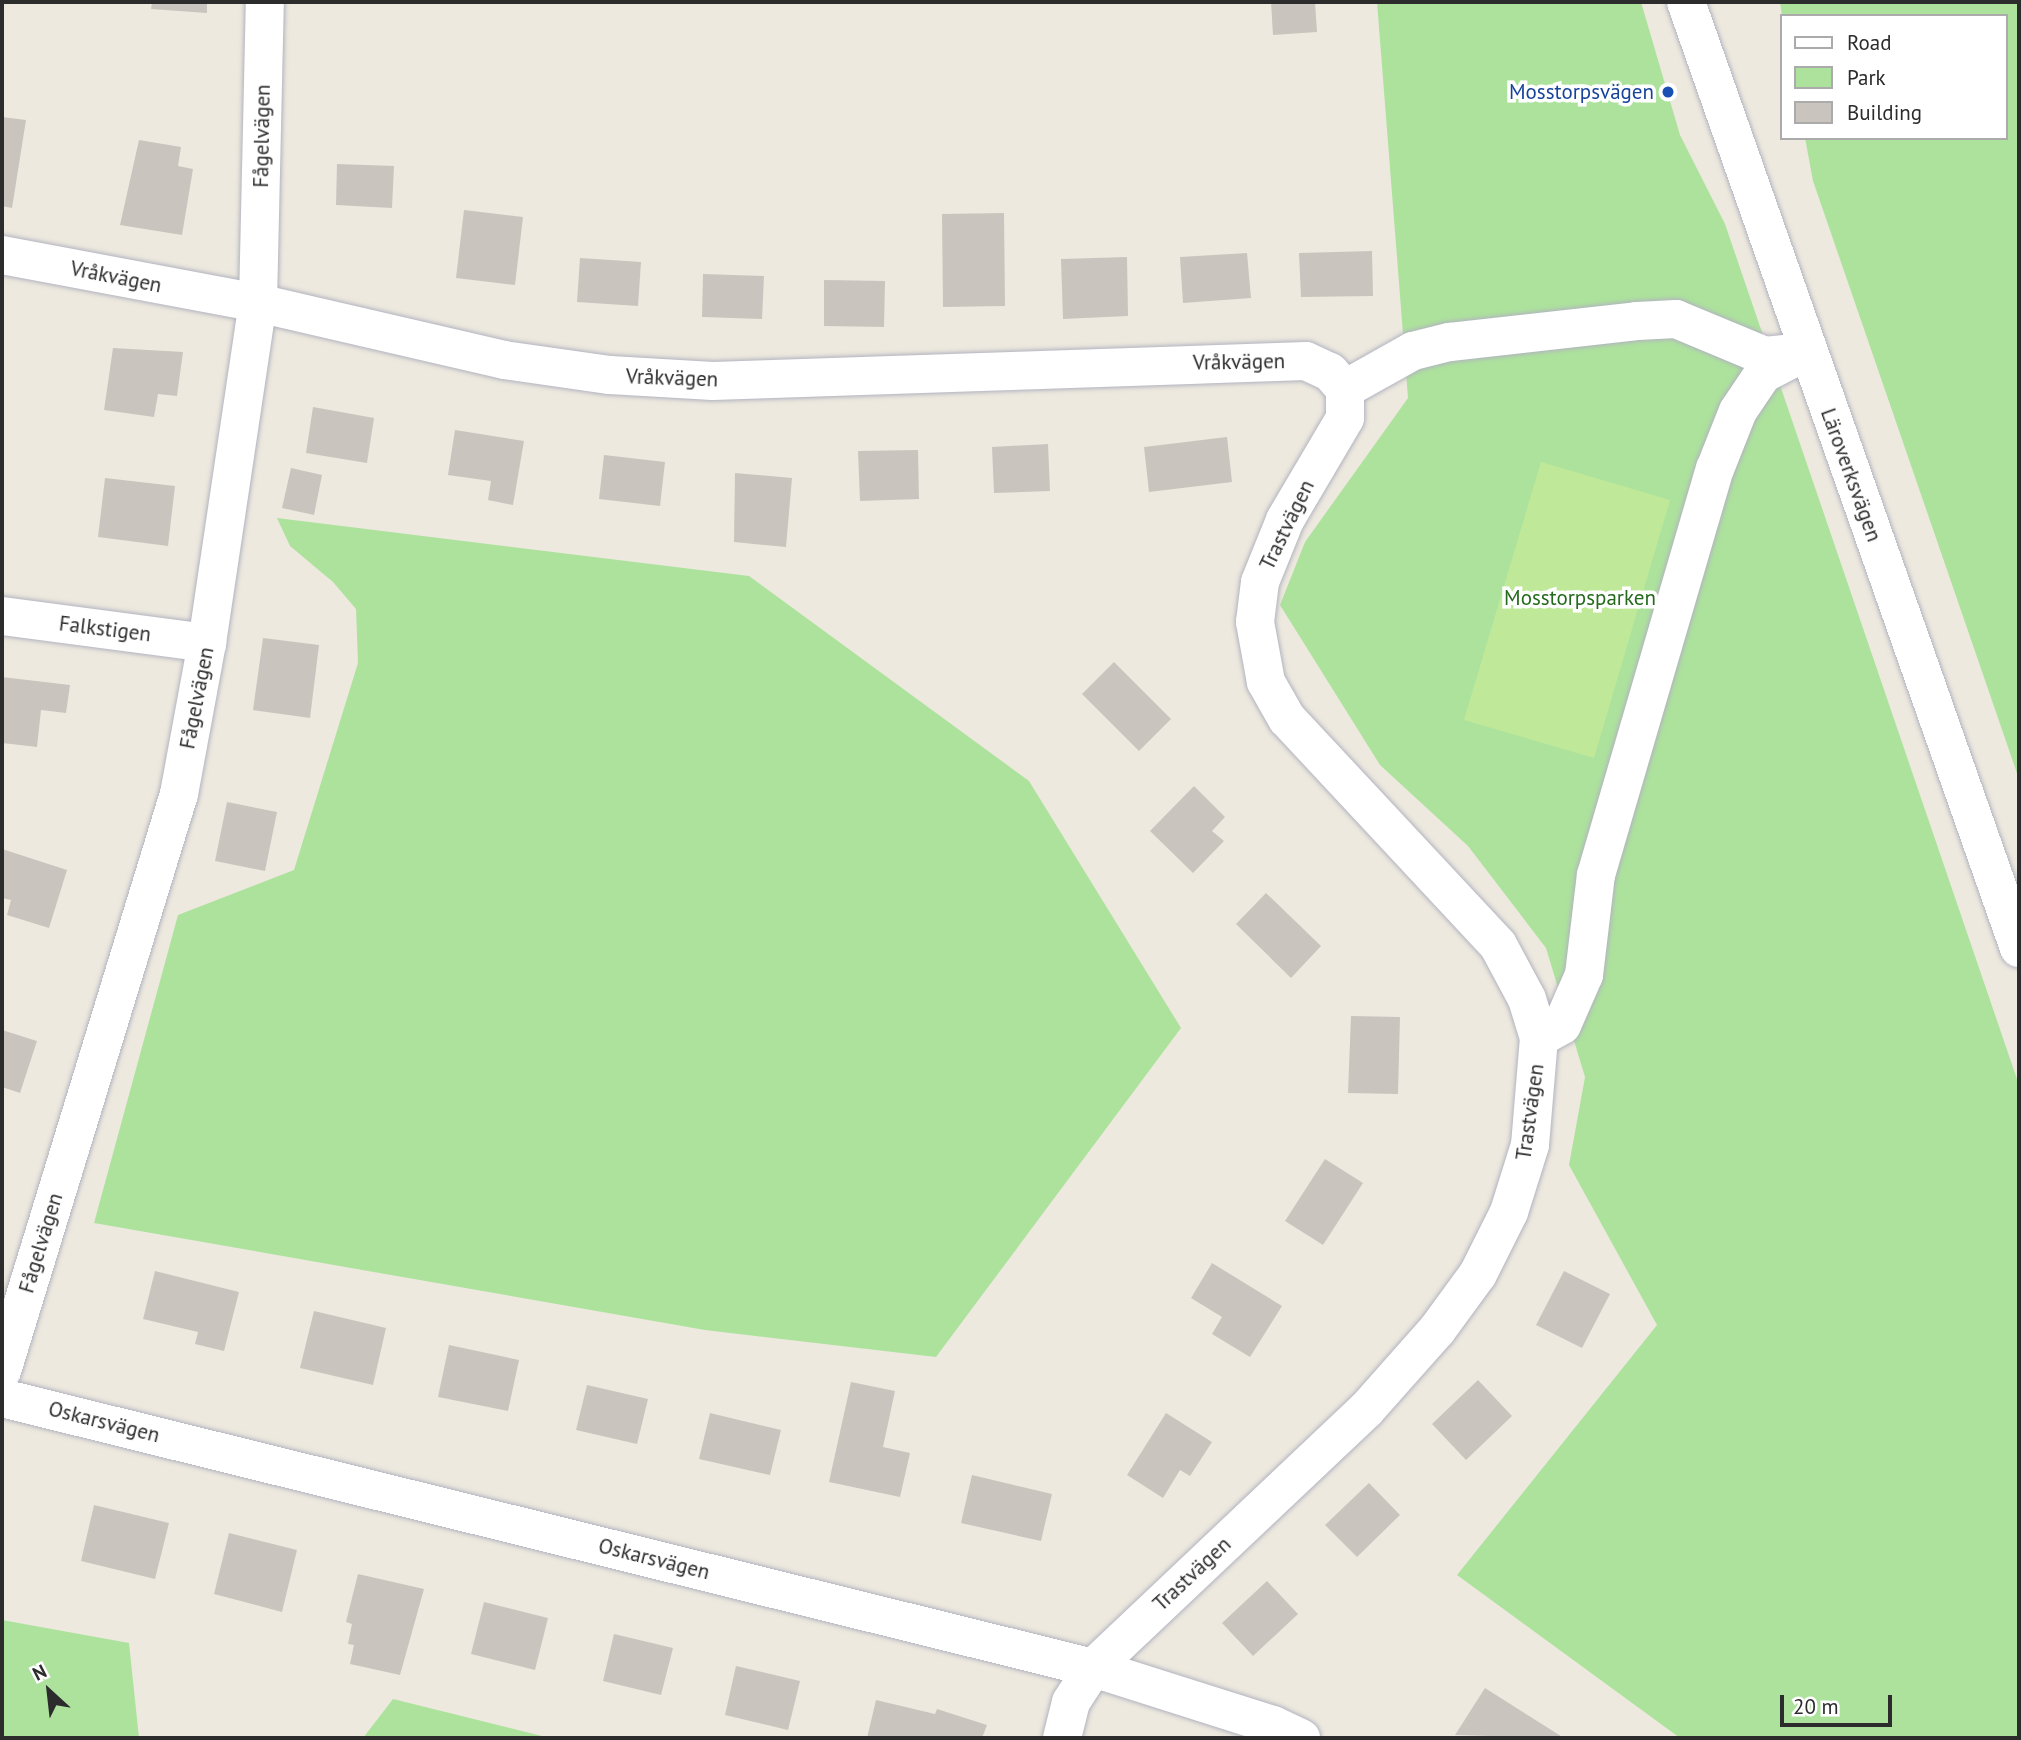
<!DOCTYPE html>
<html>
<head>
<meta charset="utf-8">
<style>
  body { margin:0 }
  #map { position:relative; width:2021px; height:1740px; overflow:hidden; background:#ede9df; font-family:"PT Sans",sans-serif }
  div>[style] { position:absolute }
  .green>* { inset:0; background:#ade29d }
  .pitch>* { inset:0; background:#bfe999 }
  .building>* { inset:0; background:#c9c5be }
  .roads { filter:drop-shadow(0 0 2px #b2b3bf) drop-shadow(0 0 2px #b2b3bf) }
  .street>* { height:38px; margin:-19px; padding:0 19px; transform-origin:19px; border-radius:19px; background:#fff }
  .dots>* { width:19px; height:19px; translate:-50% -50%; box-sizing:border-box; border:4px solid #fff; border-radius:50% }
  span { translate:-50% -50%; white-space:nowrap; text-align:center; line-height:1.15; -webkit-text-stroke:7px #fff; paint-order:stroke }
  .transit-label { font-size:21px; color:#164399 }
  .right { translate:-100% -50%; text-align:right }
  .street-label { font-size:21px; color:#2c2c2c }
  .park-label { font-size:21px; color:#24691c }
  .frame { position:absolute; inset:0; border:4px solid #2c2c2c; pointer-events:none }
  .legend { position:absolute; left:1780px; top:14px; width:228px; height:126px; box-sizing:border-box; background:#fff; border:2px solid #ababab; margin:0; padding:9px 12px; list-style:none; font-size:21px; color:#2c2c2c }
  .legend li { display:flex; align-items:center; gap:14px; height:35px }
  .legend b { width:35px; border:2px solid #ababab }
  .north { position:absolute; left:14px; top:1656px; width:70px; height:70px; -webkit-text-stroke:5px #fff; paint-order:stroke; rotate:333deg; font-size:19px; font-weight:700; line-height:28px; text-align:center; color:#2c2c2c }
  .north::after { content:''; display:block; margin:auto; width:24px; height:32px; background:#2c2c2c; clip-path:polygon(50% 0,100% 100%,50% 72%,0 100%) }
  .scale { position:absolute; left:1780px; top:1695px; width:112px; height:32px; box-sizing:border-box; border:4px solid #2c2c2c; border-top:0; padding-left:9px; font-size:21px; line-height:24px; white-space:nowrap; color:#2c2c2c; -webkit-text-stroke:5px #fff; paint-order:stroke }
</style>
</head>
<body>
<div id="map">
  <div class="green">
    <div style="clip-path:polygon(1377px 2px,1641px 2px,1680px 135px,1725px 224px,2019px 1085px,2019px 1738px,1680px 1738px,1457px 1575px,1657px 1325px,1569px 1165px,1585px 1077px,1546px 948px,1468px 846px,1380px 765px,1280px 605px,1305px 542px,1408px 398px)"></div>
    <div style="clip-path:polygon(1780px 2px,2019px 2px,2019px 779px,1813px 181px,1805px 138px,2005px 138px,2005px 16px,1782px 16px)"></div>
    <div style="clip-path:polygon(277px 518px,749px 576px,1029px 781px,1181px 1028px,936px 1357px,705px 1330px,94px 1223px,178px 915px,294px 870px,358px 663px,356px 609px,333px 582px,290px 546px)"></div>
    <div style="clip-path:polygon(2px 1620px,129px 1643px,139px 1738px,2px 1738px)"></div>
    <div style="clip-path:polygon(393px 1699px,550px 1738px,363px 1738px)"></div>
  </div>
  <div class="pitch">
    <div style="clip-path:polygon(1541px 462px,1670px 500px,1594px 758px,1464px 720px)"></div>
  </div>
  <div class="building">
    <div style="clip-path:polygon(152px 2px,207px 2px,207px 13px,151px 9px)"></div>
    <div style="clip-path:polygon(1271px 2px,1315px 2px,1317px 32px,1273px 35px)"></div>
    <div style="clip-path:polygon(2px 117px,26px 120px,12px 208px,2px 206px)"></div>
    <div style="clip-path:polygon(139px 140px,181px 147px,178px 166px,193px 169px,182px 235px,120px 225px)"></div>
    <div style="clip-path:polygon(337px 164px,394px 166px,392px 208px,336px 205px)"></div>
    <div style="clip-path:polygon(464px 210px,523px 217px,515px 285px,456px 278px)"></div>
    <div style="clip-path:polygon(1004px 213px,1005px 306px,943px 307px,942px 214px)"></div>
    <div style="clip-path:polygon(1372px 251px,1373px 296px,1301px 297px,1299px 253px)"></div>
    <div style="clip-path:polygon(1247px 253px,1251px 298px,1183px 303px,1180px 257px)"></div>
    <div style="clip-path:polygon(1127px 257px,1128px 316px,1063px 319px,1061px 259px)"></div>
    <div style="clip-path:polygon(580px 258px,641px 262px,638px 306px,577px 302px)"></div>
    <div style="clip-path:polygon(703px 274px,764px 276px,762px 319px,702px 317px)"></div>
    <div style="clip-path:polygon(824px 280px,885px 281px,884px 327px,824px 326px)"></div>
    <div style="clip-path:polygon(113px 348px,183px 352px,177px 396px,158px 394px,154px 417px,104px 410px)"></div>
    <div style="clip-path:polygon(313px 407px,374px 418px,367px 463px,306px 453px)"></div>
    <div style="clip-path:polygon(455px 430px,524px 441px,513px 505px,488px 500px,491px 481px,448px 475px)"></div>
    <div style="clip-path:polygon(1227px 437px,1232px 482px,1149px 492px,1144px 447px)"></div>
    <div style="clip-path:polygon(1048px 444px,1050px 491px,994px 493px,992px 447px)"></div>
    <div style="clip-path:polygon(918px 450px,919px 499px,860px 501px,858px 451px)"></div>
    <div style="clip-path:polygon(604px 455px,665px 462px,660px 506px,599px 499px)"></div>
    <div style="clip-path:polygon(291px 468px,322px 475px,314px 515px,282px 508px)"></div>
    <div style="clip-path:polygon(735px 473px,792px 478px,786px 547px,734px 542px)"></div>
    <div style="clip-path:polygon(105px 478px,175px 486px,168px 546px,98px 537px)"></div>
    <div style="clip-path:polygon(263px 638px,319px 645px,310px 718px,253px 710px)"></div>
    <div style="clip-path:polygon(1114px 662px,1171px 719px,1139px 751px,1082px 694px)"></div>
    <div style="clip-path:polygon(2px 677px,70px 685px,66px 713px,41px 710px,37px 747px,2px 743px)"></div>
    <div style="clip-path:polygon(1194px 786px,1225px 817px,1212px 831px,1224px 841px,1193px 873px,1150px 831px)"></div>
    <div style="clip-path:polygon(227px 802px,277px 812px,265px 871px,215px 861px)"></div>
    <div style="clip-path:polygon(2px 849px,67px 870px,49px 928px,7px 915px,11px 900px,2px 898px)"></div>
    <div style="clip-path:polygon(1266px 893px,1321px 946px,1291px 978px,1236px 924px)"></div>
    <div style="clip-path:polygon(1351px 1016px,1400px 1017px,1398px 1094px,1348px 1093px)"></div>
    <div style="clip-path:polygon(2px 1030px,37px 1041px,20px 1093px,2px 1087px)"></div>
    <div style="clip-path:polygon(1325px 1159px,1363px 1183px,1323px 1245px,1285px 1221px)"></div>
    <div style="clip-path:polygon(1212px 1263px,1282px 1306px,1250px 1357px,1212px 1334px,1222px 1317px,1191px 1298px)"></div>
    <div style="clip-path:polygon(155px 1271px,239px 1292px,224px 1351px,195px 1344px,198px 1332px,143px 1319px)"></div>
    <div style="clip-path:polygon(1564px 1271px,1610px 1294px,1582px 1348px,1536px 1325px)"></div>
    <div style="clip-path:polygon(314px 1311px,386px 1328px,373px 1385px,300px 1368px)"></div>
    <div style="clip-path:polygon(449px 1345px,519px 1360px,508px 1411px,438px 1397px)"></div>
    <div style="clip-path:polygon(1478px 1380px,1512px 1416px,1466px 1460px,1432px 1424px)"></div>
    <div style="clip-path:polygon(851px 1382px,895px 1391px,883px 1447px,910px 1453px,900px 1497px,829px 1482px)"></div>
    <div style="clip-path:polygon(587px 1385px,648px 1399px,637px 1444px,576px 1430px)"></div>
    <div style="clip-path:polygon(710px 1413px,781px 1430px,770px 1475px,699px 1459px)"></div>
    <div style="clip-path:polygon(1166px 1413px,1212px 1442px,1190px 1476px,1180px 1470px,1163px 1498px,1127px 1475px)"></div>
    <div style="clip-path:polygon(972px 1475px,1052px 1494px,1041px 1541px,961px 1523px)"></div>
    <div style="clip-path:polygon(1369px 1483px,1400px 1515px,1357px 1557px,1325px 1525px)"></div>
    <div style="clip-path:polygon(94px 1505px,169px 1523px,155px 1579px,81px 1561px)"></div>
    <div style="clip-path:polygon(229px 1533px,297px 1550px,282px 1612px,214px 1594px)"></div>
    <div style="clip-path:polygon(358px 1574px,424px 1589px,400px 1675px,350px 1664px,354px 1645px,348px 1644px,352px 1624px,346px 1622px)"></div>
    <div style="clip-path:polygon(1267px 1581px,1298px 1614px,1253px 1656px,1222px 1623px)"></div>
    <div style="clip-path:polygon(484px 1602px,548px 1618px,535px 1670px,471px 1654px)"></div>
    <div style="clip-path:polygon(614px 1634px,673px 1648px,661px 1695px,603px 1681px)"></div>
    <div style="clip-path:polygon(736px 1666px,800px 1681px,788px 1730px,725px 1715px)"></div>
    <div style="clip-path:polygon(1485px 1688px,1564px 1738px,1455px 1735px)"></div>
    <div style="clip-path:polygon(876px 1700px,935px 1714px,937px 1709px,987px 1725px,982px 1738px,867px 1738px)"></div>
  </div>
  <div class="roads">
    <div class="street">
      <div style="left:1686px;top:2px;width:1003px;rotate:70.61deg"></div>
      <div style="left:2px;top:255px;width:260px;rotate:10.6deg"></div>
      <div style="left:258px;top:303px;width:253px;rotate:13deg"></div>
      <div style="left:504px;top:360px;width:107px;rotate:8.1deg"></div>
      <div style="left:610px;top:375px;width:103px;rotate:3.3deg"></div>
      <div style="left:713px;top:381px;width:593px;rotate:-1.93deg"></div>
      <div style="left:1306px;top:361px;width:26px;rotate:25deg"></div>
      <div style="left:1330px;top:372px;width:23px;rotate:49deg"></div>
      <div style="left:1345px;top:389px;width:78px;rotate:-29.2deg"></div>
      <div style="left:1413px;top:351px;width:38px;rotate:-14deg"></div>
      <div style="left:1450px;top:342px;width:188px;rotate:-6.4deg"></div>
      <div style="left:1637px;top:321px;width:39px;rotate:-3deg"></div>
      <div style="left:1676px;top:319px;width:96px;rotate:22.6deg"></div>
      <div style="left:1765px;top:356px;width:37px;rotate:-6deg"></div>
      <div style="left:2px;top:616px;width:207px;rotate:7.5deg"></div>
      <div style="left:1539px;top:1038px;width:26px;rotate:-29deg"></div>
      <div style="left:1562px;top:1025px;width:55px;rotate:-66.3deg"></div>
      <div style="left:1584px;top:975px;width:101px;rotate:-83.2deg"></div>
      <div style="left:1596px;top:875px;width:423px;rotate:-73.7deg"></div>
      <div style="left:1715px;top:469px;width:62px;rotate:-68.4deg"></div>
      <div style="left:1738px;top:411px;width:45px;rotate:-56deg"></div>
      <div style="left:1763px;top:374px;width:50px;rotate:-27.6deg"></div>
      <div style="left:2px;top:1371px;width:604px;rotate:-72.95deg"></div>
      <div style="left:179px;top:794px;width:154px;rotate:-79.5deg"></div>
      <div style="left:207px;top:643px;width:344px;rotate:-81.5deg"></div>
      <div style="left:258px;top:303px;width:301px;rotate:-88.7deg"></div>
      <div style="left:2px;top:1398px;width:1124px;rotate:13.9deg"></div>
      <div style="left:1093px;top:1668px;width:189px;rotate:17.6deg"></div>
      <div style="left:1273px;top:1725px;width:31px;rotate:25deg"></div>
      <div style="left:1062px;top:1738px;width:37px;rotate:-76deg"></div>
      <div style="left:1071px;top:1702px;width:40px;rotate:-57.1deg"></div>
      <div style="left:1093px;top:1668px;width:376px;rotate:-43.4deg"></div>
      <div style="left:1366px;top:1410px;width:107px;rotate:-48.4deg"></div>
      <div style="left:1437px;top:1330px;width:69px;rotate:-53.8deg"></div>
      <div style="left:1478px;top:1274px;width:69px;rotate:-63.4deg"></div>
      <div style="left:1509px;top:1212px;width:70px;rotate:-72.6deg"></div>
      <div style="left:1530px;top:1145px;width:107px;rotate:-85.2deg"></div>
      <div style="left:1539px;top:1038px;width:41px;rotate:-107.1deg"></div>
      <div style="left:1527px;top:999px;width:61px;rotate:-118.2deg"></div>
      <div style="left:1498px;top:945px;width:309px;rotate:-133deg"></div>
      <div style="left:1287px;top:719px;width:43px;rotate:-119.6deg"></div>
      <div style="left:1266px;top:682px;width:61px;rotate:-100.4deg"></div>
      <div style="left:1255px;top:622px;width:40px;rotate:-82.9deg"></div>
      <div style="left:1260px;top:582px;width:67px;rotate:-68deg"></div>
      <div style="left:1285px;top:520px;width:118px;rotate:-59.5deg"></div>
      <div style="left:1345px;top:418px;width:29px;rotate:-90deg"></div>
    </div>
  </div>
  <div class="dots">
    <div style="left:1668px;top:92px;background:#1a4fb4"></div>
  </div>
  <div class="transit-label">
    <span class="right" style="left:1654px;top:92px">Mosstorpsvägen</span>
  </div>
  <div class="street-label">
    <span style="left:262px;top:136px;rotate:-89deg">Fågelvägen</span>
    <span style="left:116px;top:277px;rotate:11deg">Vråkvägen</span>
    <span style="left:1239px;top:362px;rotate:-1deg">Vråkvägen</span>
    <span style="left:672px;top:378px;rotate:2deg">Vråkvägen</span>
    <span style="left:1851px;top:475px;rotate:70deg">Läroverksvägen</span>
    <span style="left:1287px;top:525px;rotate:-64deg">Trastvägen</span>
    <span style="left:105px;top:629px;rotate:7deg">Falkstigen</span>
    <span style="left:197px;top:698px;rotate:-79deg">Fågelvägen</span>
    <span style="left:1530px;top:1112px;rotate:-82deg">Trastvägen</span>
    <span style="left:41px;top:1243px;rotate:-73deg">Fågelvägen</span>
    <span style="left:104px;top:1422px;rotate:14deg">Oskarsvägen</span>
    <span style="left:654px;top:1559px;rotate:14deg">Oskarsvägen</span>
    <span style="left:1192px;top:1574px;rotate:-43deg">Trastvägen</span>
  </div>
  <div class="park-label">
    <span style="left:1580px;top:598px">Mosstorpsparken</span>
  </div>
  <div class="frame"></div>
  <ul class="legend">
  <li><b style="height:9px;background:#fff"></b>Road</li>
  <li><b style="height:19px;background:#ade29d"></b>Park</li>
  <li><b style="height:19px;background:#c9c5be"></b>Building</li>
  </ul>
  <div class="north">N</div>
  <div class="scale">20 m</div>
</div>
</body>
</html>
